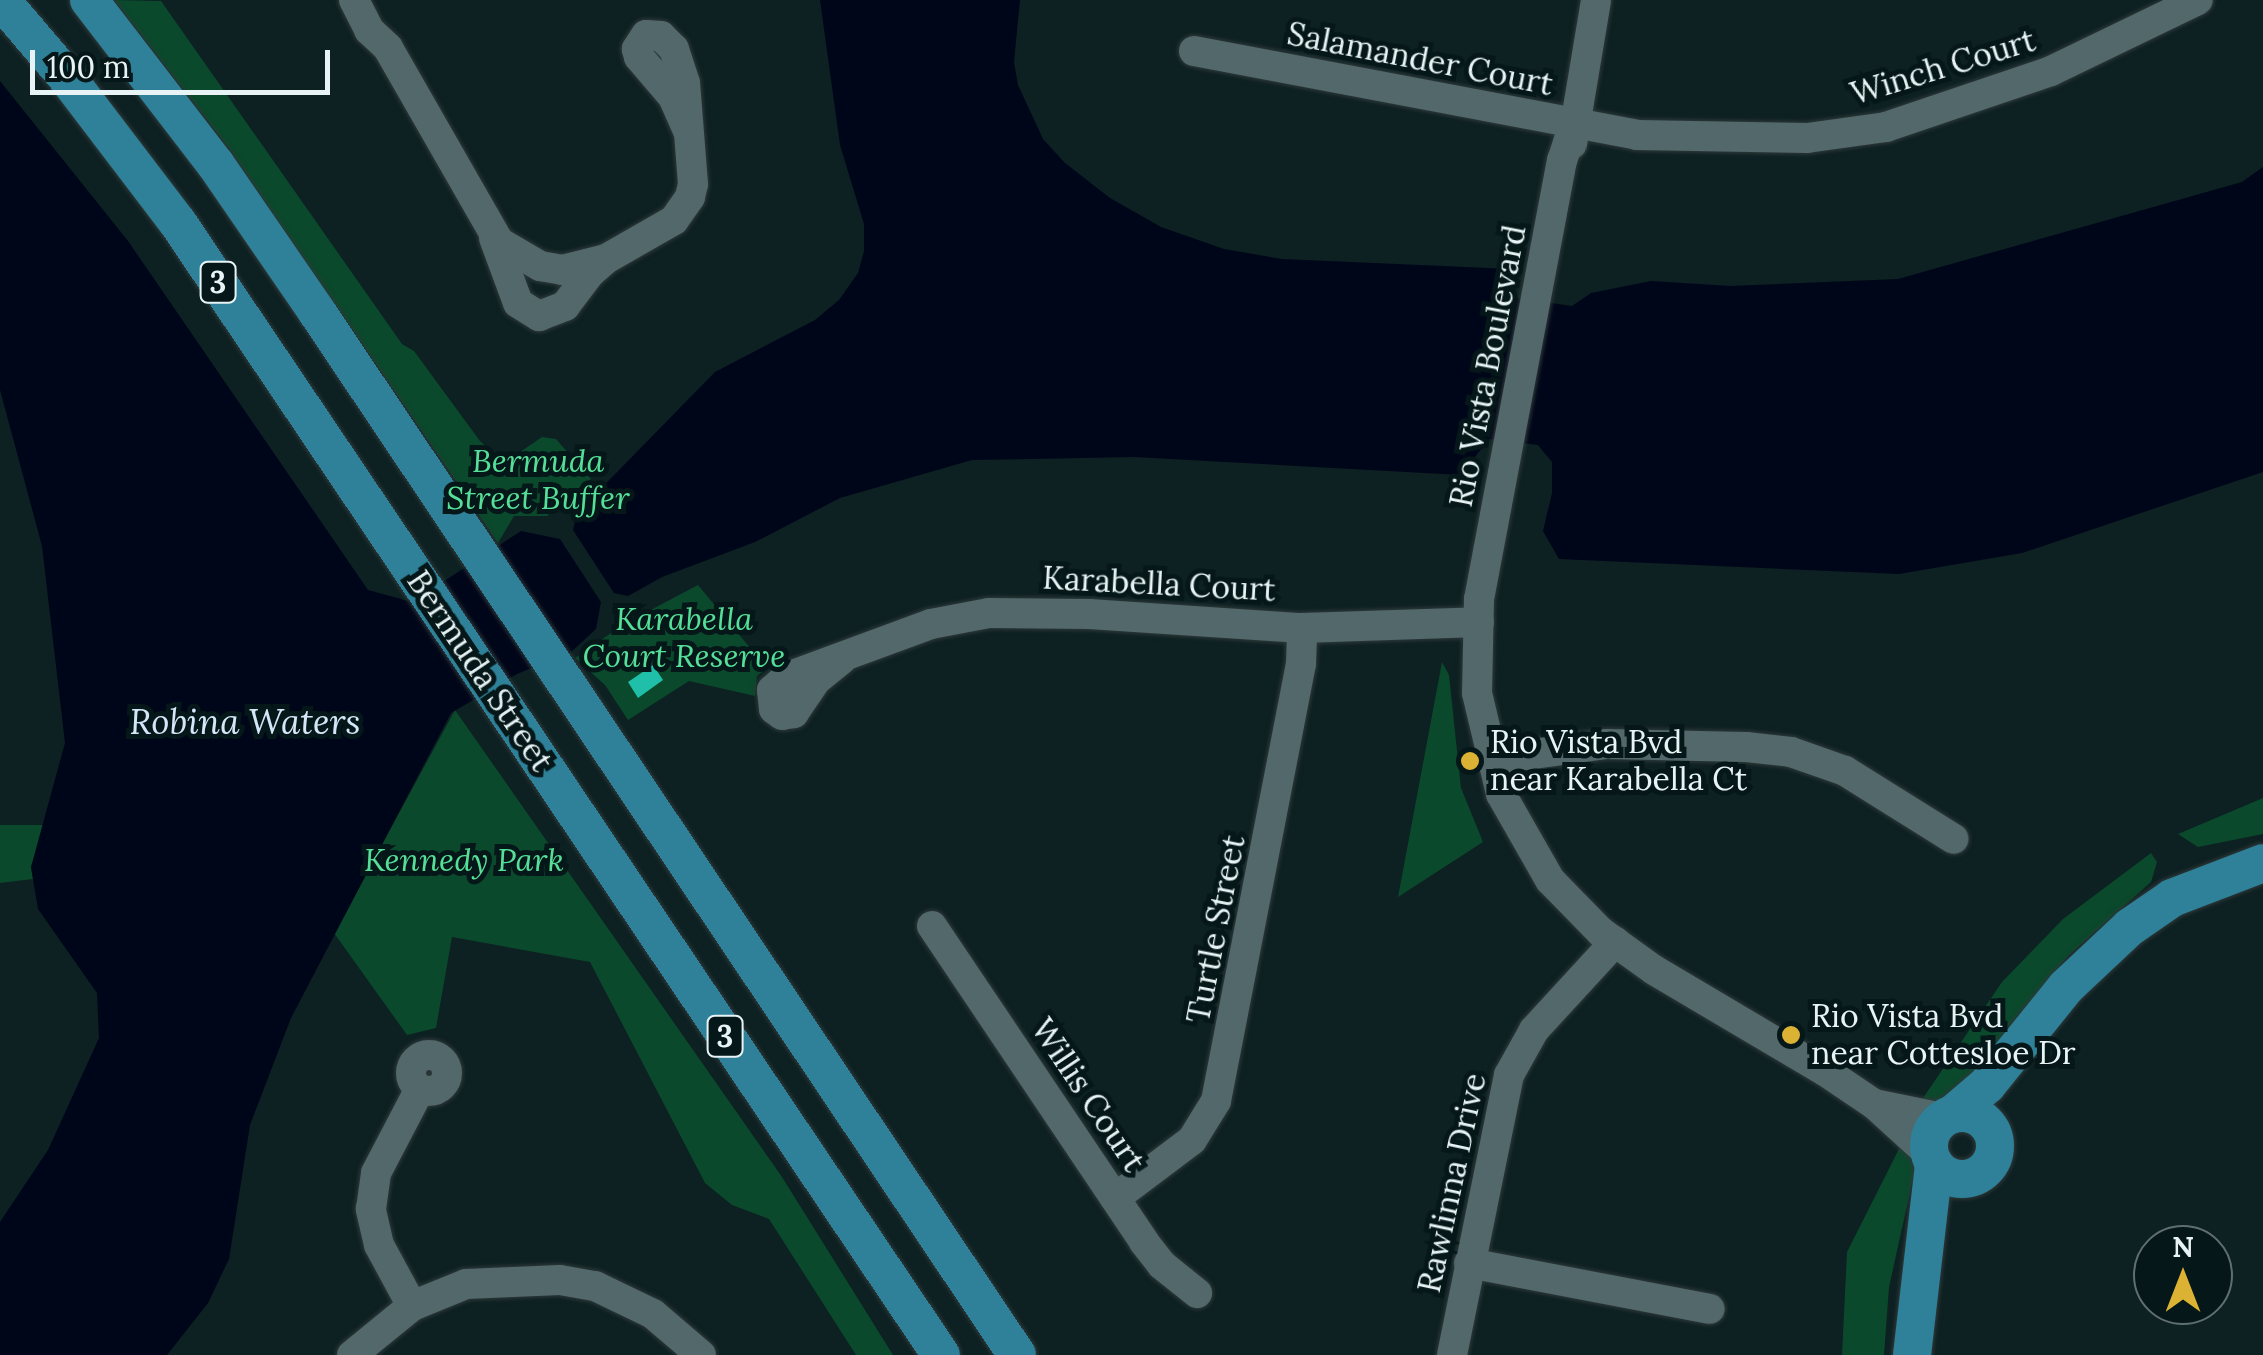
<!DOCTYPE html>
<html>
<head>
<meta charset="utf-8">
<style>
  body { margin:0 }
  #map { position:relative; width:2263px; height:1355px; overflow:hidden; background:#0d2022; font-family:Lora,serif }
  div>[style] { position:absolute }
  .green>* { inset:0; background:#0a492c }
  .water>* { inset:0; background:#000619 }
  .building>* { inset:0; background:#20bfa9 }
  .roads { filter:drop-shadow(0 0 2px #2e393a) drop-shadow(0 0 2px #2e393a) }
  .minor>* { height:30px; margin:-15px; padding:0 15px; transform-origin:15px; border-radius:15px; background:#53686a }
  .minor>.ring { margin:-15px; padding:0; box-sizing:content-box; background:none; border:30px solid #53686a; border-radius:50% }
  .major>* { height:38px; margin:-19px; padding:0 19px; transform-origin:19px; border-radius:19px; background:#2e8198 }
  .major>.ring { margin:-19px; padding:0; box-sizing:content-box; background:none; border:38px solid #2e8198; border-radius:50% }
  .dots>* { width:28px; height:28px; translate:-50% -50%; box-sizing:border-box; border:5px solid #051718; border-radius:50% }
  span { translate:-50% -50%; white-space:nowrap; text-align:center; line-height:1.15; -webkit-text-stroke:10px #051718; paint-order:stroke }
  .shield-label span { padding:2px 8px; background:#051718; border:2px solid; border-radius:8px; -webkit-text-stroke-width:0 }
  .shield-label { font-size:30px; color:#e7f3f4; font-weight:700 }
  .street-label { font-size:32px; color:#e7f3f4 }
  .park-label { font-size:32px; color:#56df98; font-style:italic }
  .poi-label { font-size:32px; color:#e7f3f4 }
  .left { translate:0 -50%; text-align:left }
  .water-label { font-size:35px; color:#d4e7f9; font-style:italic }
  .north { position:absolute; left:2133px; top:1225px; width:100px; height:100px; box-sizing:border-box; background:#051718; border:2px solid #5f6f70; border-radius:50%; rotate:0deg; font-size:28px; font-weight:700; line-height:40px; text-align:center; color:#e7f3f4 }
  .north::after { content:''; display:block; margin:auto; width:35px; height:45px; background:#dbb233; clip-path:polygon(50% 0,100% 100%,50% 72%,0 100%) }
  .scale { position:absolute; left:30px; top:50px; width:300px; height:45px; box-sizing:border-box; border:5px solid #e7f3f4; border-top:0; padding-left:12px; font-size:30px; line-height:35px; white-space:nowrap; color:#e7f3f4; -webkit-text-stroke:8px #051718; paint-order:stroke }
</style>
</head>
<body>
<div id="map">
  <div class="green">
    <div style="clip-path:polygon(114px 0,161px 1px,402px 344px,414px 351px,480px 441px,504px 463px,542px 437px,556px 439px,591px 479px,547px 516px,514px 516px,498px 543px,230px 150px)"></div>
    <div style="clip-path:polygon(698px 585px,767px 668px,757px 676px,755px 696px,689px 681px,628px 720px,605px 685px,575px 658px,624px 624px)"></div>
    <div style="clip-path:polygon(1442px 662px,1449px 675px,1461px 788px,1483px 842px,1398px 897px)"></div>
    <div style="clip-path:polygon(455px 710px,782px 1177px,893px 1355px,856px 1355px,769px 1219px,732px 1205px,705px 1183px,590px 962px,452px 937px,436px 1028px,407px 1035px,334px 933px)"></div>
    <div style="clip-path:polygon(2263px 798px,2263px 834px,2198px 847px,2178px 834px)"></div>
    <div style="clip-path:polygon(0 825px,46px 825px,31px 867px,33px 879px,0 883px)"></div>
    <div style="clip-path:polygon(2151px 853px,2157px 862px,2151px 882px,2068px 956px,2009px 1026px,1974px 1079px,1949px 1100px,1935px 1103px,1923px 1098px,2002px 982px,2063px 919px)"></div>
    <div style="clip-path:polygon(1900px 1147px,1911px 1158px,1915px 1170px,1889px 1287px,1884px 1355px,1842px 1355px,1847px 1252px)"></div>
  </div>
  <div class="water">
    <div style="clip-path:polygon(820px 0,1020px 0,1014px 62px,1018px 85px,1043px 139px,1065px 163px,1110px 198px,1161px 227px,1224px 249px,1282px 259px,1511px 269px,1516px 298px,1572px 306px,1591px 293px,1651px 281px,1730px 286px,1898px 279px,2242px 182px,2263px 167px,2263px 472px,2022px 553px,1899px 574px,1559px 559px,1543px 531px,1552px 493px,1552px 462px,1538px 445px,1489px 439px,1461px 475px,1134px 457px,972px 460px,840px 498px,755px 542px,662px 577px,628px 596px,614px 593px,573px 530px,577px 513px,715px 372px,815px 320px,839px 300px,858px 273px,864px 251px,864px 224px,840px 145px)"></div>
    <div style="clip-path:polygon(0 81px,128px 241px,368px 590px,412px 602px,521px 531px,560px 539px,601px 602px,596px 629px,571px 652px,517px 674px,451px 713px,291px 1018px,250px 1125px,229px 1259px,208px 1303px,167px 1355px,0 1355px,0 1222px,48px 1150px,99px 1038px,97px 993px,38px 909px,31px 867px,65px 743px,42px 546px,0 390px)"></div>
  </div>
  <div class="building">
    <div style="clip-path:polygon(653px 665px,663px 680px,638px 698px,628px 682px)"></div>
  </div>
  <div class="roads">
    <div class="minor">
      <div style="left:354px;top:0;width:34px;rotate:63deg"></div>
      <div style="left:369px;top:30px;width:26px;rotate:43deg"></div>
      <div style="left:388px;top:48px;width:224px;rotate:60.2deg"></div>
      <div style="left:499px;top:242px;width:48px;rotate:30.3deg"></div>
      <div style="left:540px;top:266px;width:22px;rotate:10deg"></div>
      <div style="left:562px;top:270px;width:45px;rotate:-14deg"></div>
      <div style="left:606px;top:259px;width:78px;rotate:-29.8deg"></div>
      <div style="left:674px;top:220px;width:28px;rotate:-55deg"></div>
      <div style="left:690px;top:197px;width:13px;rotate:-77deg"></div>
      <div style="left:693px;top:184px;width:101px;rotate:-94.5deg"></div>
      <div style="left:685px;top:83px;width:36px;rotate:-108deg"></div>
      <div style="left:674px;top:49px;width:18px;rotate:-135deg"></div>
      <div style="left:661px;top:36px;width:15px;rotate:-176deg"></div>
      <div style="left:646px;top:35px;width:17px;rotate:123deg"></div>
      <div style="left:637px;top:49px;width:8px;rotate:76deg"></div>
      <div style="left:639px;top:57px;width:52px;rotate:49.6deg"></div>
      <div style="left:673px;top:97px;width:37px;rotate:66deg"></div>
      <div style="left:1194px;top:51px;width:451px;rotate:10.7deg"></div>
      <div style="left:1637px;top:135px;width:170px;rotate:1deg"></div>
      <div style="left:1807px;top:138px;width:80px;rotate:-7.9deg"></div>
      <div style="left:1886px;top:127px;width:174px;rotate:-18.7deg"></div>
      <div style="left:2051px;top:71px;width:163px;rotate:-25.8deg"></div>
      <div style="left:1574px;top:124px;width:38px;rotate:108deg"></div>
      <div style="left:1562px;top:160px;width:447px;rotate:100.7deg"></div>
      <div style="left:1479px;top:599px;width:94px;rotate:91.2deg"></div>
      <div style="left:1477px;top:693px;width:104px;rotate:76.6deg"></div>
      <div style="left:1501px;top:794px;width:99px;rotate:60.3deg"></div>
      <div style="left:1550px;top:880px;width:73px;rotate:45.6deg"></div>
      <div style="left:1601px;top:932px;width:65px;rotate:35.6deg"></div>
      <div style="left:1654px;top:970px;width:199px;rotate:30.6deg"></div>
      <div style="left:1825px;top:1071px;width:59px;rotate:34deg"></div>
      <div style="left:1874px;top:1104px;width:76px;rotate:42.3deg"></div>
      <div style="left:1572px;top:144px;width:146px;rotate:-80.5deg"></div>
      <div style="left:494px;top:238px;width:69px;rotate:69.7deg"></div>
      <div style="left:518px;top:303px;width:25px;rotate:32deg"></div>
      <div style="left:539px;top:316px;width:28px;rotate:-21deg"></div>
      <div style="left:565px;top:306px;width:41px;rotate:-52.9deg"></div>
      <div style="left:590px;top:273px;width:18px;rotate:-41deg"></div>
      <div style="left:842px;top:659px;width:33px;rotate:141deg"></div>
      <div style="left:816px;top:680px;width:40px;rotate:124deg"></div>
      <div style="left:794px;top:713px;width:12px;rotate:171deg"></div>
      <div style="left:782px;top:715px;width:10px;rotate:-143deg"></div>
      <div style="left:774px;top:709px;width:19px;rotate:-96deg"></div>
      <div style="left:772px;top:690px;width:20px;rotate:-41deg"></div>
      <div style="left:787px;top:677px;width:153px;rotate:-20.2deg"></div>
      <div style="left:931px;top:624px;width:59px;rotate:-10.7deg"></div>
      <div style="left:989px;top:613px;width:100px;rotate:0.6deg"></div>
      <div style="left:1089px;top:614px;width:213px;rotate:3.8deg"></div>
      <div style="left:1302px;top:628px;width:177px;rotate:-1.9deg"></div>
      <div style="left:1490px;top:760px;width:118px;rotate:-7.8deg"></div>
      <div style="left:1607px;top:744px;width:139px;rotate:1.2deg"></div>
      <div style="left:1746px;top:747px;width:45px;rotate:6.3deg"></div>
      <div style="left:1791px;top:752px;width:57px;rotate:19.4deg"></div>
      <div style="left:1845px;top:771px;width:128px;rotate:32deg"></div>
      <div style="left:932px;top:926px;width:381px;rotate:56.1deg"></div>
      <div style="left:1144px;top:1242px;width:29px;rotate:52deg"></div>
      <div style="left:1162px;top:1265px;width:45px;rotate:38.7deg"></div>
      <div class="ring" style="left:411px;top:1055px;width:6px;height:6px"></div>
      <div style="left:1874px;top:1104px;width:70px;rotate:11.5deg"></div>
      <div style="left:1115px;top:1198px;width:96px;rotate:-37deg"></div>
      <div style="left:1192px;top:1140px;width:46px;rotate:-58.4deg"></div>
      <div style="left:1216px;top:1101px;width:445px;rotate:-79deg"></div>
      <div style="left:1301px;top:664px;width:36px;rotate:-88deg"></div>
      <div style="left:1469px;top:1263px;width:245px;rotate:10.8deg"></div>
      <div style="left:412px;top:1306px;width:69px;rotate:-118.4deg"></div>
      <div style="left:379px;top:1245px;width:37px;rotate:-103deg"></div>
      <div style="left:371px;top:1209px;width:36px;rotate:-82deg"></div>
      <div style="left:376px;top:1173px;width:95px;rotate:-62.4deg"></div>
      <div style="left:352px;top:1355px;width:77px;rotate:-39.2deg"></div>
      <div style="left:412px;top:1306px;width:58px;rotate:-22.2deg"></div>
      <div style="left:466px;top:1284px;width:94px;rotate:-2.4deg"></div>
      <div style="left:560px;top:1280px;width:36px;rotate:10deg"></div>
      <div style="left:595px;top:1286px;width:64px;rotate:25.8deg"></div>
      <div style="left:653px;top:1314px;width:63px;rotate:40.5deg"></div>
      <div style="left:1452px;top:1355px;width:286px;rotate:-78.5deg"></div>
      <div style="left:1509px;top:1075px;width:51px;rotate:-60.9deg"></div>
      <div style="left:1534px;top:1030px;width:120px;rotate:-47.4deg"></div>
    </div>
    <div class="major">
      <div style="left:1px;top:0;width:105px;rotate:49.6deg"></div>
      <div style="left:69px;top:80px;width:180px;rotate:52.7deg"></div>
      <div style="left:178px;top:223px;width:1365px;rotate:56.02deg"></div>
      <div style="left:89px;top:0;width:208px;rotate:52.4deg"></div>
      <div style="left:216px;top:165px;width:178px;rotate:55.5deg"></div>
      <div style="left:317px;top:312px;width:1256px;rotate:56.13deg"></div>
      <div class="ring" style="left:1929px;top:1113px;width:28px;height:28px"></div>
      <div style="left:1953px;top:1114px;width:45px;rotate:-40.5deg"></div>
      <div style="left:1987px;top:1085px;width:126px;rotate:-51.1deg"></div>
      <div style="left:2066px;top:987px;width:88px;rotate:-43.2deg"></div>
      <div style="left:2130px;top:927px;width:51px;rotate:-34.6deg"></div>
      <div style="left:2172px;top:898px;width:97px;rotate:-21deg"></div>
      <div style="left:1912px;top:1355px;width:192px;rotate:-83.4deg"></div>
    </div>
  </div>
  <div class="dots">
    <div style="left:1470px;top:761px;background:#dbb233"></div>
    <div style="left:1791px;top:1035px;background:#dbb233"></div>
  </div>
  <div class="shield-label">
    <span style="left:218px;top:282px">3</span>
    <span style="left:725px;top:1036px">3</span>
  </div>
  <div class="street-label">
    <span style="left:1420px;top:59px;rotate:11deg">Salamander Court</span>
    <span style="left:1943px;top:67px;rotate:-17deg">Winch Court</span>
    <span style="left:1488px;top:366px;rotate:-79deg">Rio Vista Boulevard</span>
    <span style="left:1159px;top:584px;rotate:3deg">Karabella Court</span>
    <span style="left:480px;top:671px;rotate:56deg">Bermuda Street</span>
    <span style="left:1216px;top:929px;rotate:-79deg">Turtle Street</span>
    <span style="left:1088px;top:1095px;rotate:56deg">Willis Court</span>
    <span style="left:1452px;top:1183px;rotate:-78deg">Rawlinna Drive</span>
  </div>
  <div class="park-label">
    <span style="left:538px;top:480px">Bermuda<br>Street Buffer</span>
    <span style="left:684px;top:638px">Karabella<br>Court Reserve</span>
    <span style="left:464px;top:860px">Kennedy Park</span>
  </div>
  <div class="poi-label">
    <span class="left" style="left:1490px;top:761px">Rio Vista Bvd<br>near Karabella Ct</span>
    <span class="left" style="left:1811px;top:1035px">Rio Vista Bvd<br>near Cottesloe Dr</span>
  </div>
  <div class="water-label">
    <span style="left:245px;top:722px">Robina Waters</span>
  </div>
  <div class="north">N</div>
  <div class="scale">100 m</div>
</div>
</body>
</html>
